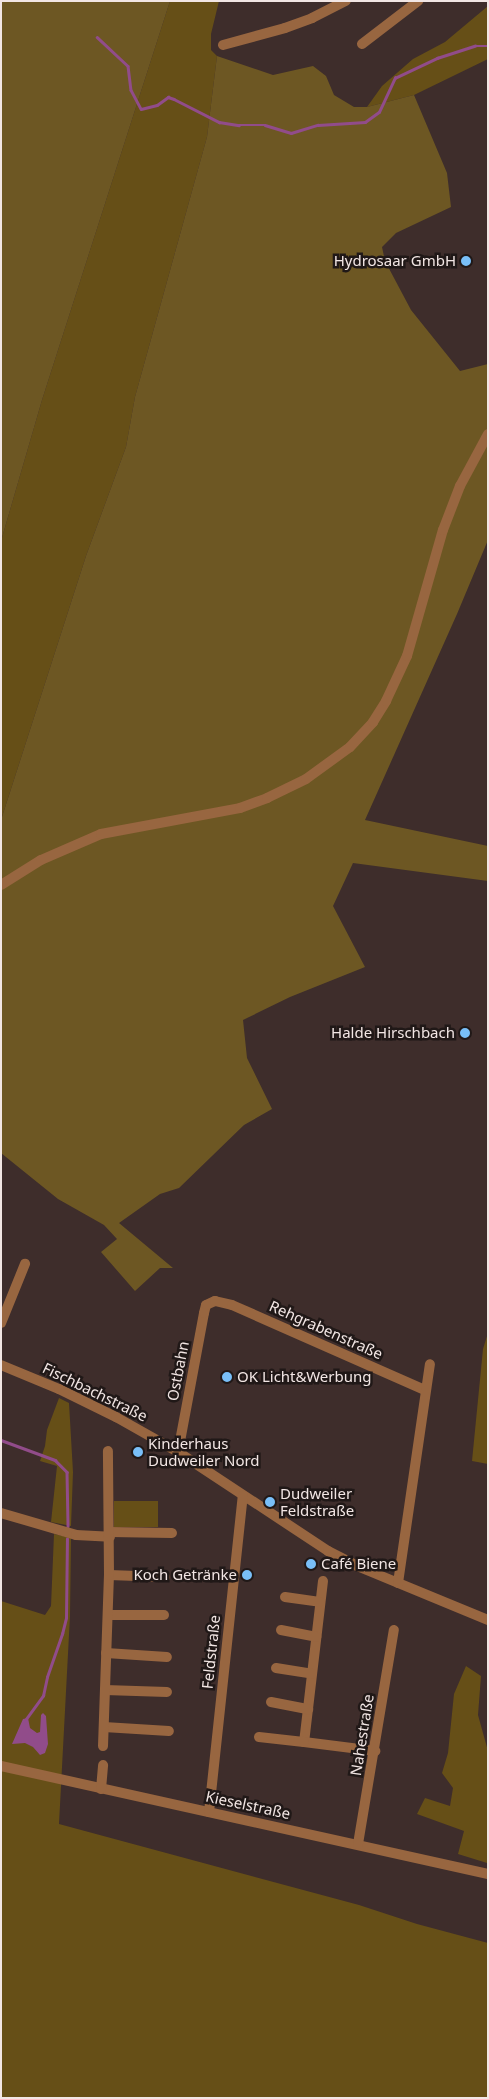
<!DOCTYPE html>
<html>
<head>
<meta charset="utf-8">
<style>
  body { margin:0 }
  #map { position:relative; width:489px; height:2099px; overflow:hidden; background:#3e2d2b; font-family:"Noto Sans",sans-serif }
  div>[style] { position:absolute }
  .green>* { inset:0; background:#664f17 }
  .forest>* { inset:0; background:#6d5723 }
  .water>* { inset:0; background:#914c8a }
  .stream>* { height:2.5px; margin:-1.25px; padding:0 1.25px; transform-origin:1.25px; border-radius:1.25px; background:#914c8a }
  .minor>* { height:10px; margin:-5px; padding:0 5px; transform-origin:5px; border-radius:5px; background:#986640 }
  .dots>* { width:14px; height:14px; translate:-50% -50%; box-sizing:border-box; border:2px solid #201817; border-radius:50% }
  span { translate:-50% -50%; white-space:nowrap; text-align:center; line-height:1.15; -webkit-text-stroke:5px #201817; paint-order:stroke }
  .poi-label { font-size:15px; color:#f2e6e4 }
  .right { translate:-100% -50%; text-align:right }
  .left { translate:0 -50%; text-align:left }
  .street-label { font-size:15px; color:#f2e6e4 }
  .frame { position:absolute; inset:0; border:2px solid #f2e6e4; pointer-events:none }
</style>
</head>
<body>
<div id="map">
  <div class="green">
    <div style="clip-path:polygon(170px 1px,219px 1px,211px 34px,211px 50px,217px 56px,207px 137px,135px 397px,126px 447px,86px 556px,1px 820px,1px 541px,42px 400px)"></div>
    <div style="clip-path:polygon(488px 6px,488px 59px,414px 95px,367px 107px,382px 86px,413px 59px,445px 42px)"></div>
    <div style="clip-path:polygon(488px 1333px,488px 1464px,472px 1461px,483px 1349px)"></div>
    <div style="clip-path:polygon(59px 1398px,69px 1403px,73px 1472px,71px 1526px,51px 1522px,57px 1466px,40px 1461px,45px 1446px,47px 1430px)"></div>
    <div style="clip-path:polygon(114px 1501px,158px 1501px,158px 1527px,114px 1527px)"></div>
    <div style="clip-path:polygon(54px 1534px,71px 1538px,70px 1616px,59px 1824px,359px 1905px,417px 1924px,488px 1943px,488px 2098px,1px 2098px,1px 1601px,45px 1615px,51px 1606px)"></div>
    <div style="clip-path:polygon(466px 1666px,481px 1676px,478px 1715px,488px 1751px,487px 1863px,458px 1854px,464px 1831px,417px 1814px,425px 1798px,450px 1806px,453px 1788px,442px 1773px,448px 1753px,454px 1694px)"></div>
  </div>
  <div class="forest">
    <div style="clip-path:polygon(1px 1px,170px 1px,42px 400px,1px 541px)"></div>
    <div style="clip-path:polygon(217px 56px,273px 75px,313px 66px,326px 76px,334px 95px,354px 107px,367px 107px,414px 95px,447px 173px,451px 207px,396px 233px,382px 247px,385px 261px,411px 310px,460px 371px,488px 364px,488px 540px,457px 614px,365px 820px,488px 846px,488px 881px,353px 863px,333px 906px,365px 967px,290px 997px,243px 1020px,247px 1058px,272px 1109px,244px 1125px,179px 1188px,160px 1194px,119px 1223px,173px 1268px,160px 1268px,135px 1291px,101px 1252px,117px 1239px,104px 1225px,58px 1199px,1px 1153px,1px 820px,86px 556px,126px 447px,135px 397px,207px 137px)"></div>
  </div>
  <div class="water">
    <div style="clip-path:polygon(43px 1713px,46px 1716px,48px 1744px,45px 1753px,40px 1755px,33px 1747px,25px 1743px,12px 1744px,23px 1719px,28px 1718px,30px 1728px,37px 1733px,40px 1732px,41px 1715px)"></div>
  </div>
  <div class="stream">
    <div style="left:97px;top:37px;width:42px;rotate:43.1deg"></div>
    <div style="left:128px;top:66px;width:24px;rotate:83deg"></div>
    <div style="left:131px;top:90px;width:21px;rotate:62deg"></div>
    <div style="left:141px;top:109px;width:16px;rotate:-14deg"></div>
    <div style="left:157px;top:105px;width:14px;rotate:-36deg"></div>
    <div style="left:168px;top:97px;width:6px;rotate:18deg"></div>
    <div style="left:174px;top:99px;width:51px;rotate:27.1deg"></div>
    <div style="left:219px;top:122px;width:20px;rotate:9deg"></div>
    <div style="left:239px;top:125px;width:26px"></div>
    <div style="left:265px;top:125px;width:27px;rotate:17deg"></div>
    <div style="left:291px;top:133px;width:28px;rotate:-17deg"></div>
    <div style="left:318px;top:125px;width:47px;rotate:-3.7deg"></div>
    <div style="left:365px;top:122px;width:17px;rotate:-36deg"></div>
    <div style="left:379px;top:112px;width:38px;rotate:-65deg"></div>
    <div style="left:395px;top:78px;width:47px;rotate:-25.5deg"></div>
    <div style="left:437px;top:58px;width:40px;rotate:-18deg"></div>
    <div style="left:475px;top:46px;width:13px"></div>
    <div style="left:1px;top:1440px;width:58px;rotate:20.3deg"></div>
    <div style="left:55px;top:1460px;width:17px;rotate:45deg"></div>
    <div style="left:67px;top:1472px;width:54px;rotate:88.9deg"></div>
    <div style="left:26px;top:1719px;width:29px;rotate:-54deg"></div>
    <div style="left:43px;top:1696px;width:19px;rotate:-78deg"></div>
    <div style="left:47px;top:1677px;width:46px;rotate:-70.8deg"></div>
    <div style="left:62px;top:1634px;width:16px;rotate:-76deg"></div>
    <div style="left:66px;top:1618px;width:79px;rotate:-89.3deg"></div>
  </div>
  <div class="minor">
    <div style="left:362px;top:44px;width:71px;rotate:-37.5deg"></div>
    <div style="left:223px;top:45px;width:64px;rotate:-15.3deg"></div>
    <div style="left:285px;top:28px;width:29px;rotate:-20deg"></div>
    <div style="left:312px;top:18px;width:38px;rotate:-27deg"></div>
    <div style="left:1px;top:885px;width:47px;rotate:-32deg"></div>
    <div style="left:41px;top:860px;width:65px;rotate:-23.4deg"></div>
    <div style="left:101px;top:834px;width:141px;rotate:-10.6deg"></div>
    <div style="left:240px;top:808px;width:29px;rotate:-20deg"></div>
    <div style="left:267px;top:798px;width:43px;rotate:-26deg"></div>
    <div style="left:306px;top:779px;width:54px;rotate:-36deg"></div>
    <div style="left:350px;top:747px;width:34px;rotate:-47deg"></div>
    <div style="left:373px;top:722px;width:25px;rotate:-58deg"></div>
    <div style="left:386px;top:701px;width:50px;rotate:-65deg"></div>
    <div style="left:407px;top:656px;width:131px;rotate:-74.1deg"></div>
    <div style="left:443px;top:530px;width:47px;rotate:-68.9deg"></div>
    <div style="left:460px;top:486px;width:59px;rotate:-61.7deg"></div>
    <div style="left:1px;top:1323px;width:64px;rotate:-67.9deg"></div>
    <div style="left:1px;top:1365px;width:63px;rotate:22.5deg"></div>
    <div style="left:59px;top:1389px;width:64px;rotate:26.2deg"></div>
    <div style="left:116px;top:1417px;width:71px;rotate:29.4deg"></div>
    <div style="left:178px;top:1452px;width:180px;rotate:33.4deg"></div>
    <div style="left:328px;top:1551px;width:33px;rotate:27deg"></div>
    <div style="left:357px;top:1566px;width:142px;rotate:22.4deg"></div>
    <div style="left:178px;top:1452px;width:141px;rotate:-79.4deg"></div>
    <div style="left:204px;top:1313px;width:8px;rotate:-76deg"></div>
    <div style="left:206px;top:1305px;width:10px;rotate:-24deg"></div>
    <div style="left:215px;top:1301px;width:17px;rotate:13deg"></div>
    <div style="left:232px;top:1305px;width:211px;rotate:23.8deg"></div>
    <div style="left:1px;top:1513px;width:78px;rotate:16.3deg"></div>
    <div style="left:76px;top:1535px;width:34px;rotate:3deg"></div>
    <div style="left:110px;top:1532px;width:62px;rotate:0.9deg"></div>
    <div style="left:109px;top:1575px;width:56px;rotate:2deg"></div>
    <div style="left:323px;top:1581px;width:162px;rotate:96.7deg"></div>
    <div style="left:304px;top:1742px;width:72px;rotate:7.2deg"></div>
    <div style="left:398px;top:1583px;width:221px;rotate:-81.7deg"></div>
    <div style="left:285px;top:1597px;width:35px;rotate:8deg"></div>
    <div style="left:108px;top:1615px;width:56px"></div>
    <div style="left:281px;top:1630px;width:36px;rotate:11deg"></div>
    <div style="left:106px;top:1653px;width:61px;rotate:3.8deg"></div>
    <div style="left:276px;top:1668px;width:36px;rotate:9deg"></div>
    <div style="left:105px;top:1690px;width:62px;rotate:1.8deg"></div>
    <div style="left:271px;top:1702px;width:38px;rotate:11deg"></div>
    <div style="left:104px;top:1727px;width:65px;rotate:3.5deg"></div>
    <div style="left:259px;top:1737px;width:45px;rotate:6.3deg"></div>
    <div style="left:103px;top:1746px;width:171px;rotate:-88deg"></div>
    <div style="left:109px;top:1575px;width:124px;rotate:-90.5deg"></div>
    <div style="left:1px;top:1766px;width:499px;rotate:12.5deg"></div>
    <div style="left:101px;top:1789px;width:24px;rotate:-85deg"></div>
    <div style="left:209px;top:1812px;width:318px;rotate:-83.9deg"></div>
    <div style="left:358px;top:1844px;width:217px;rotate:-80.5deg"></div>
  </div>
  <div class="dots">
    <div style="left:466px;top:261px;background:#79bff8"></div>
    <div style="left:465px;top:1033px;background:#79bff8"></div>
    <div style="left:227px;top:1377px;background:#79bff8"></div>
    <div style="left:138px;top:1452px;background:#79bff8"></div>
    <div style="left:270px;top:1502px;background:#79bff8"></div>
    <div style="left:311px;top:1564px;background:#79bff8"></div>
    <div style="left:247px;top:1575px;background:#79bff8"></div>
  </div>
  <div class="poi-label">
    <span class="right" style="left:456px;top:261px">Hydrosaar GmbH</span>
    <span class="right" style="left:455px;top:1033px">Halde Hirschbach</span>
    <span class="left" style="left:237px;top:1377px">OK Licht&amp;Werbung</span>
    <span class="left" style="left:148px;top:1452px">Kinderhaus<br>Dudweiler Nord</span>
    <span class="left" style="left:280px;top:1502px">Dudweiler<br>Feldstraße</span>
    <span class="left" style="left:321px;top:1564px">Café Biene</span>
    <span class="right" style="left:237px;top:1575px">Koch Getränke</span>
  </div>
  <div class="street-label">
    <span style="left:326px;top:1330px;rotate:24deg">Rehgrabenstraße</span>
    <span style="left:178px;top:1371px;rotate:-79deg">Ostbahn</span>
    <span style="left:95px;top:1392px;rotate:26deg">Fischbachstraße</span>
    <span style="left:211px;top:1652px;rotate:-84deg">Feldstraße</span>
    <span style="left:362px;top:1735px;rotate:-81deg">Nahestraße</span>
    <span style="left:248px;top:1805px;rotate:12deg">Kieselstraße</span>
  </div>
  <div class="frame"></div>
</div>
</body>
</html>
